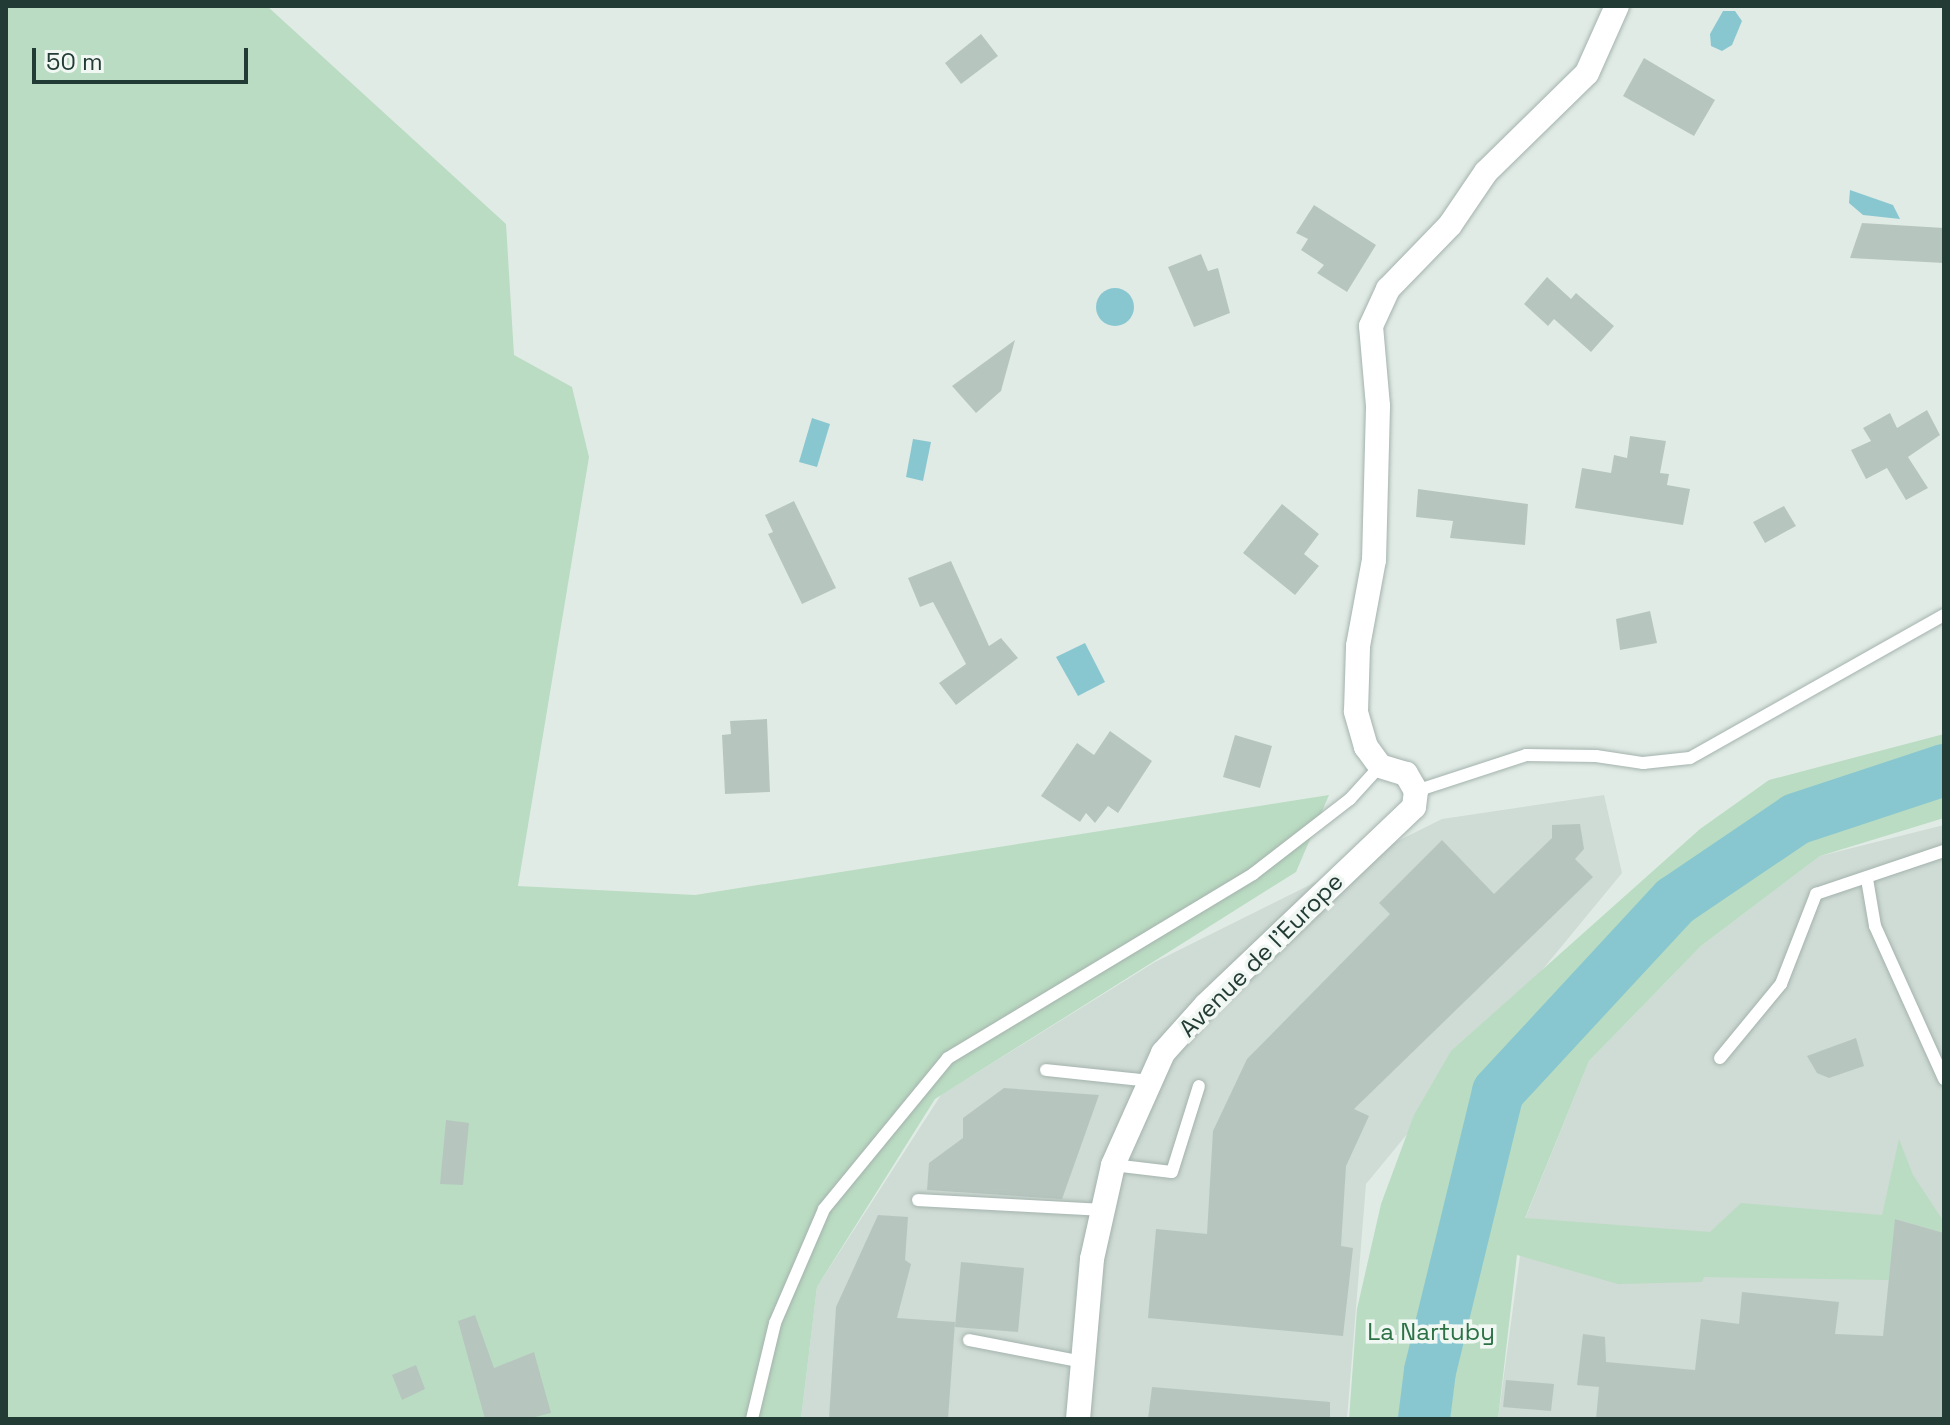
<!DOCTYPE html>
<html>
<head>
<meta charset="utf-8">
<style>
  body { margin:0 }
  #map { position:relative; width:1950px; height:1425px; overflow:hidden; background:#e1ebe6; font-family:"Space Grotesk",sans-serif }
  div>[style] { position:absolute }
  .built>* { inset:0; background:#cfdbd5 }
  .green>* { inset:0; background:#badcc2 }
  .water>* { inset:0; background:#89c7d0 }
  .round { border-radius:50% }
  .river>* { height:52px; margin:-26px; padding:0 26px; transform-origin:26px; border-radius:26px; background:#89c7d0 }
  .building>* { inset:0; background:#b6c6bf }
  .roads { filter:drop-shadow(0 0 2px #a4b3ad) drop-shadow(0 0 2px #a4b3ad) }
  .lane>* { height:12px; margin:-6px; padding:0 6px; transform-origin:6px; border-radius:6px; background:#fff }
  .street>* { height:24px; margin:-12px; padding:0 12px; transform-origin:12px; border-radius:12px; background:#fff }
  span { translate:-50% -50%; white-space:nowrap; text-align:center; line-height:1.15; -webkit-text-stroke:7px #f1f8f4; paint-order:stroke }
  .street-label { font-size:24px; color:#223b34 }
  .park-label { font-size:24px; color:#2c7245 }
  .frame { position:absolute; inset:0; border:8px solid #223b34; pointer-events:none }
  .scale { position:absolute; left:32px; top:48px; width:216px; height:36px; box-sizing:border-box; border:4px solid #223b34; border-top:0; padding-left:10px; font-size:24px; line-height:28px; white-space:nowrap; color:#223b34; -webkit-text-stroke:6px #f1f8f4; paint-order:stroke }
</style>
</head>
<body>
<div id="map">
  <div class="built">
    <div style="clip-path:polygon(1604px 795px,1622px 873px,1366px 1184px,1347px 1419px,801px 1419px,817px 1287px,941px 1095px,1155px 962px,1442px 819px)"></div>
    <div style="clip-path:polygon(1944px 825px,1944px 1419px,1498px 1419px,1525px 1219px,1589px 1061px,1701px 946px,1820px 856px)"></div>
  </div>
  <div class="green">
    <div style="clip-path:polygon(6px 6px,267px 6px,506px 224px,514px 355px,572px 387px,589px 457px,518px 886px,695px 895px,1329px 795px,1296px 872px,935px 1099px,817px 1287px,801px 1419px,6px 1419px)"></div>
    <div style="clip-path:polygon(1944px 734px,1944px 818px,1820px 856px,1701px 946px,1589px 1061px,1525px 1218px,1710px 1232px,1741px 1203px,1882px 1215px,1899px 1139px,1913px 1175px,1944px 1222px,1944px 1233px,1896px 1219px,1889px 1280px,1704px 1277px,1702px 1282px,1618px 1284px,1517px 1255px,1498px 1419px,1349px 1419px,1357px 1309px,1381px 1204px,1414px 1115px,1451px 1051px,1700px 829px,1769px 780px)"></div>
  </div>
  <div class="water">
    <div style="clip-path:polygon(1723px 11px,1735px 11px,1742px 21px,1732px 45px,1722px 51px,1711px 46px,1710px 34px)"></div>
    <div style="clip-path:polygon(1850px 190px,1893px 205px,1900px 219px,1863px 215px,1849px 203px)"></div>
    <div class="round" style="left:1096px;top:288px;width:38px;height:38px"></div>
    <div style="clip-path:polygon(812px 418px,830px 424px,817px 467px,799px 462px)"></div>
    <div style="clip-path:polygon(913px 439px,931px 442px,923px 481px,906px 477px)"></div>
    <div style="clip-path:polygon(1085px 643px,1105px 682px,1078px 696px,1056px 657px)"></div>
  </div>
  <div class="river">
    <div style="left:1424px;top:1419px;width:48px;rotate:-82.9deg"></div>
    <div style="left:1430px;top:1371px;width:287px;rotate:-76.3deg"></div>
    <div style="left:1498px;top:1092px;width:260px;rotate:-47.2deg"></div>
    <div style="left:1675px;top:901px;width:146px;rotate:-34.1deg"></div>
    <div style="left:1796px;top:819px;width:156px;rotate:-18.3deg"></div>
  </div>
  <div class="building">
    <div style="clip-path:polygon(981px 34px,998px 56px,961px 84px,945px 63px)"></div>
    <div style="clip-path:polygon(1644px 58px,1715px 100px,1694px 136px,1623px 96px)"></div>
    <div style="clip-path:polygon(1314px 205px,1376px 245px,1347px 292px,1317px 273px,1324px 265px,1301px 250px,1308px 239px,1296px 233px)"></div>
    <div style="clip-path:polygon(1862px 223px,1944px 228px,1944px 263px,1850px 258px)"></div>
    <div style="clip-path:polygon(1201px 254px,1208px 271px,1218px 268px,1230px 313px,1194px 327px,1168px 267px)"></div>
    <div style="clip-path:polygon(1547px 277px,1571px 299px,1576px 293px,1614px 326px,1591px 352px,1554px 319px,1548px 326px,1524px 304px)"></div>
    <div style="clip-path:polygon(1015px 340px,1001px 391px,976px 413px,952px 386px)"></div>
    <div style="clip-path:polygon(1927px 410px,1940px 435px,1908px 457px,1928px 488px,1906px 500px,1887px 468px,1866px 479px,1851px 450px,1871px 441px,1863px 428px,1890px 413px,1897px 428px)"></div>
    <div style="clip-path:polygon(1630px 436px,1666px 441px,1660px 473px,1669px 474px,1667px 485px,1690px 489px,1683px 525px,1575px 508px,1582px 468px,1611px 473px,1614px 455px,1627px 458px)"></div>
    <div style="clip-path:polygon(1418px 489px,1528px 504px,1525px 545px,1450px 538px,1453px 521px,1416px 517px)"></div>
    <div style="clip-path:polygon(794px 501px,836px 588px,802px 604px,768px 534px,773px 532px,765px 515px)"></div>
    <div style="clip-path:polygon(1282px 504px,1319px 534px,1304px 554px,1319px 566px,1295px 595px,1243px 553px)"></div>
    <div style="clip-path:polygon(1784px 506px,1796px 526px,1765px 543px,1753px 522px)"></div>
    <div style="clip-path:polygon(951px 561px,989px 646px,1001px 638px,1018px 658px,956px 705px,939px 683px,966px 664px,933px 602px,920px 607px,908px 578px)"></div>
    <div style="clip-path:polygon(1650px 611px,1657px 643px,1620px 650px,1616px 619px)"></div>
    <div style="clip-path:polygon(767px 719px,770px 792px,725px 794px,722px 735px,731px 734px,730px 721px)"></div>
    <div style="clip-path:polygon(1110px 731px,1152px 761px,1118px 813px,1108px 806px,1095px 823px,1086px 813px,1080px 822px,1041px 796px,1077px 743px,1094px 755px)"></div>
    <div style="clip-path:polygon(1235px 735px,1272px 746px,1260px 788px,1223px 777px)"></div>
    <div style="clip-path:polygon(1580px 824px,1584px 849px,1575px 859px,1593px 877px,1354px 1109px,1369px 1116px,1346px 1166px,1341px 1246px,1353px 1248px,1343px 1336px,1148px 1318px,1156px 1229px,1207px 1234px,1213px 1131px,1247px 1059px,1390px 914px,1379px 903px,1442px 840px,1494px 894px,1552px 838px,1552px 825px)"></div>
    <div style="clip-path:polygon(1856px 1038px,1864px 1066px,1829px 1078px,1817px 1073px,1807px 1056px)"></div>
    <div style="clip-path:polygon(1004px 1088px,1099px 1095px,1062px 1199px,927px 1190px,929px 1163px,963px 1138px,963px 1118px)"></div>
    <div style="clip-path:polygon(446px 1120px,469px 1123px,463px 1185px,440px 1184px)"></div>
    <div style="clip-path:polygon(878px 1215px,908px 1217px,905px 1260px,911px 1264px,897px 1318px,955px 1322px,948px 1419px,829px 1419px,836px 1307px)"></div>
    <div style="clip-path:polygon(1895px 1219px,1944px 1233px,1944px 1419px,1596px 1419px,1599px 1387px,1577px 1385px,1583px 1334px,1605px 1337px,1606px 1362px,1695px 1370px,1701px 1319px,1739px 1324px,1742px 1292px,1839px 1302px,1835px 1334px,1883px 1336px)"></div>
    <div style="clip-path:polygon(961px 1262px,1024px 1268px,1018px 1332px,955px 1327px)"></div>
    <div style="clip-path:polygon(475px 1315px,494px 1368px,534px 1352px,551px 1413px,527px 1419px,485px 1419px,458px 1321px)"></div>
    <div style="clip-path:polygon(416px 1365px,425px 1389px,402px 1400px,392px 1375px)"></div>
    <div style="clip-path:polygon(1506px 1380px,1554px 1384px,1551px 1411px,1503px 1407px)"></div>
    <div style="clip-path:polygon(1152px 1387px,1330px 1402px,1330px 1419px,1148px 1419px)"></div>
  </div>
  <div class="roads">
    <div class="lane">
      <div style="left:1416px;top:791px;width:116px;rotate:-18.1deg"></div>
      <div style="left:1526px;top:755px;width:70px;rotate:0.8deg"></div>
      <div style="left:1596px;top:756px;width:48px;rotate:8.5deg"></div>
      <div style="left:1643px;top:763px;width:47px;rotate:-6.1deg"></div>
      <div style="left:1690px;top:758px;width:291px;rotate:-29.4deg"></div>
      <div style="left:1867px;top:879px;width:48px;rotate:80.3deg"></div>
      <div style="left:1875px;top:926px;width:168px;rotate:65.7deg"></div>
      <div style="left:1720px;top:1058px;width:96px;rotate:-50.5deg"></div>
      <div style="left:1781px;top:984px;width:97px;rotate:-68.7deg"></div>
      <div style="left:1816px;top:894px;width:135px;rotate:-18.6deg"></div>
      <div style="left:1046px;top:1070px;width:106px;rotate:6deg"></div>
      <div style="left:1113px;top:1165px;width:59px;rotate:6.8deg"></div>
      <div style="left:1172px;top:1172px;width:90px;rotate:-72.6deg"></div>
      <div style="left:918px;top:1200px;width:185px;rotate:3.1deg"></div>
      <div style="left:969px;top:1340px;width:116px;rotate:10.9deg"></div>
      <div style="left:752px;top:1419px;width:99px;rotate:-76.5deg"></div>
      <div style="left:775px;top:1323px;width:124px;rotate:-66.7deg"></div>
      <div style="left:824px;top:1209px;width:195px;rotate:-50.6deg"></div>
      <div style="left:948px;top:1058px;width:356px;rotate:-31.1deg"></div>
      <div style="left:1253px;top:874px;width:123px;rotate:-37.7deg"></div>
      <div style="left:1350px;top:799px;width:45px;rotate:-47.7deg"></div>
    </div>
    <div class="street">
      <div style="left:1078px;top:1419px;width:161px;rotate:-85deg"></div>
      <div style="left:1092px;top:1259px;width:96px;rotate:-77.4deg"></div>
      <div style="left:1113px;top:1165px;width:123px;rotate:-65.9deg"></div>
      <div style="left:1163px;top:1053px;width:64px;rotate:-48.1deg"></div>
      <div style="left:1206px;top:1005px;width:287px;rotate:-43.6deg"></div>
      <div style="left:1414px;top:807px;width:16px;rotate:-83deg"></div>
      <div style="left:1416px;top:791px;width:20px;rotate:-120deg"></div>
      <div style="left:1406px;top:774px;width:27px;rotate:-163deg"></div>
      <div style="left:1380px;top:766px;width:24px;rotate:-126deg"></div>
      <div style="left:1366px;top:747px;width:37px;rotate:-106deg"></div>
      <div style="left:1356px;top:711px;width:65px;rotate:-88.2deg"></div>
      <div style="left:1358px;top:646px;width:87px;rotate:-79.5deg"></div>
      <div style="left:1374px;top:560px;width:154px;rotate:-88.5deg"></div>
      <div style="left:1378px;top:406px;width:80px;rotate:-95deg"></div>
      <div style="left:1371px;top:326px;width:41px;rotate:-65.3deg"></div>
      <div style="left:1388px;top:289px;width:89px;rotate:-45.9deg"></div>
      <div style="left:1450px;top:225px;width:64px;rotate:-55.8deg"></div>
      <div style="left:1486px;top:172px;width:141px;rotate:-44.4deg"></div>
      <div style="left:1587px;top:73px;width:73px;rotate:-65.9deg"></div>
    </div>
  </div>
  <div class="street-label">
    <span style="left:1261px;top:955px;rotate:-45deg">Avenue de l'Europe</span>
  </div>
  <div class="park-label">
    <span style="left:1431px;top:1332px">La Nartuby</span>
  </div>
  <div class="frame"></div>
  <div class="scale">50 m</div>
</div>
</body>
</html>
